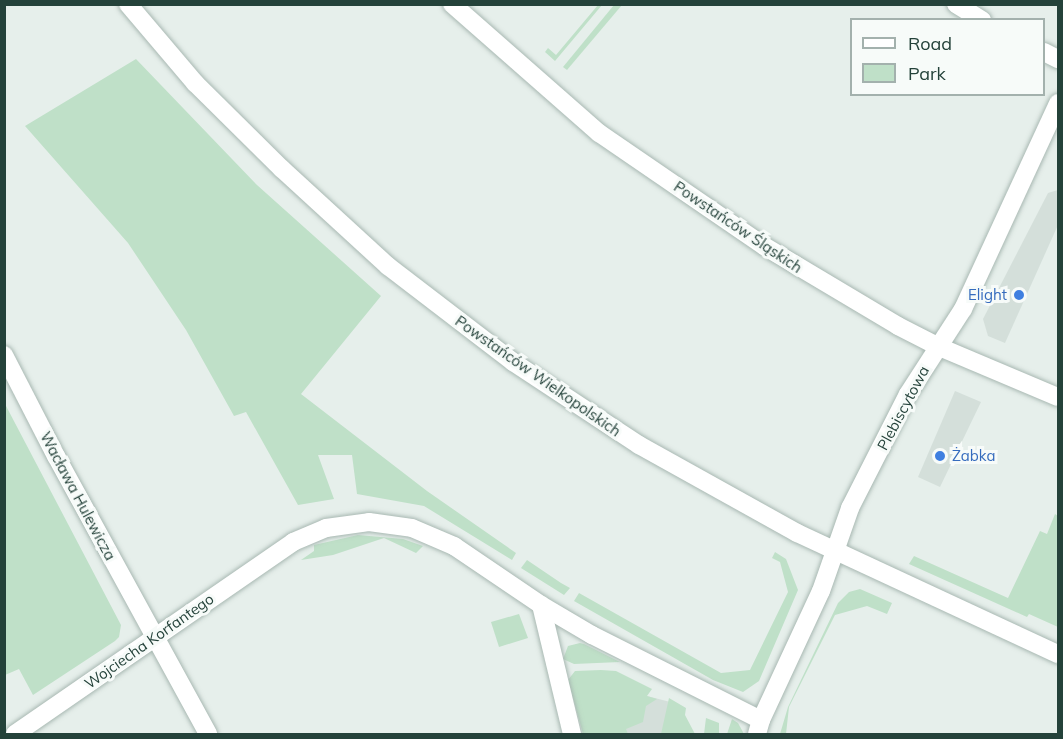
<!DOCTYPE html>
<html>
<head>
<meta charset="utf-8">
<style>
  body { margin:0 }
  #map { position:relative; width:1063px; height:739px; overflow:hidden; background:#e6efeb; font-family:Mulish,sans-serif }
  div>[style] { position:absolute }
  .built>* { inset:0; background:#d4dfda }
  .green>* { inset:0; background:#bfe0c8 }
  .roads { filter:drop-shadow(0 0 2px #a8b8b2) drop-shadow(0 0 2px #a8b8b2) }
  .minor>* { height:18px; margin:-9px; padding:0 9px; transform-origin:9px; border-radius:9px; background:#fff }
  .tertiary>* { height:18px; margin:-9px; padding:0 9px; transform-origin:9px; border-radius:9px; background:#fff }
  .dots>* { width:16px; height:16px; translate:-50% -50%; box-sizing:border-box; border:3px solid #f7fbf9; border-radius:50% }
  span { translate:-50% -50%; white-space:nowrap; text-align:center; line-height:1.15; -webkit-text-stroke:6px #f7fbf9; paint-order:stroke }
  .street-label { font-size:15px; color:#24423a }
  .shop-label { font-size:15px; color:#366cbe }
  .right { translate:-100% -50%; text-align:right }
  .left { translate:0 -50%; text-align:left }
  .frame { position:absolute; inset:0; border:6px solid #24423a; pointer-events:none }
  .legend { position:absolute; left:850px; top:18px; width:195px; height:78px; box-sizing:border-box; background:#f7fbf9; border:2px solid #a3b1ad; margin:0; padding:8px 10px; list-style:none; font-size:18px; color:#24423a }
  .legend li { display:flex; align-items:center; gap:12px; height:30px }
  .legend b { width:30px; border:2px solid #a3b1ad }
</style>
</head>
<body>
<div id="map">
  <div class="built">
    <div style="clip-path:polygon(1058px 190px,1058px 225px,1005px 343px,988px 336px,983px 319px,1048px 193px)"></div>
    <div style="clip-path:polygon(955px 391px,981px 402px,940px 487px,918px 477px)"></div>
    <div style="clip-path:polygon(647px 696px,678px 704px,688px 734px,592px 734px)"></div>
  </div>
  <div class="green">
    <div style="clip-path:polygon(598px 5px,602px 5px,555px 61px,545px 52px,548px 48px,556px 55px)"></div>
    <div style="clip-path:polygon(614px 5px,622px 5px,567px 70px,563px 67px)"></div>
    <div style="clip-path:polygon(136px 59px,257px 185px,381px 296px,301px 394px,427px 491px,516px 553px,512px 560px,424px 506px,357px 494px,352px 455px,318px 455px,334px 499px,298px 505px,246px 412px,234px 416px,186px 330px,128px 243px,25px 126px)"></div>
    <div style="clip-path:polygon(5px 404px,121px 625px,119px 637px,115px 641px,33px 695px,19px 669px,5px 675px)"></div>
    <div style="clip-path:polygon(1055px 514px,1058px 516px,1058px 627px,1029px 614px,1027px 617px,909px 564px,914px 556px,1008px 598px,1040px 531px,1047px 534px)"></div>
    <div style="clip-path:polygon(358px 535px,403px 539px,423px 546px,416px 553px,384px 538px,333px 555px,301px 560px,314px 551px,314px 545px)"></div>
    <div style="clip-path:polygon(775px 552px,786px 559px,798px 590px,759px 681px,743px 692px,713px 680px,574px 601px,579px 593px,721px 673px,750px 670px,788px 592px,780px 562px,772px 558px)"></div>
    <div style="clip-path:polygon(527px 560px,561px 583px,570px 588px,564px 595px,521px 568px)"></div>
    <div style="clip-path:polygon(860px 589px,892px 603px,887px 614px,867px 606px,835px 615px,789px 707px,786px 734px,780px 734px,788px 707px,838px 603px,849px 592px)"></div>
    <div style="clip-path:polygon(519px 614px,528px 638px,499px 647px,491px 622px)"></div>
    <div style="clip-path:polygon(580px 643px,584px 644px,620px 662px,574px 664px,563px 659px,568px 646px)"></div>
    <div style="clip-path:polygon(601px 670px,616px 671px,652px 689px,647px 696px,657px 699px,646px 706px,643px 722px,626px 729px,628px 734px,583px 734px,568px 680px,575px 671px)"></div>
    <div style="clip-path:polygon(669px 698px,686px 708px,685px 715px,695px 734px,661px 734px)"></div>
    <div style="clip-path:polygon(706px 718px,719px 723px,719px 734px,704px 734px)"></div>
    <div style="clip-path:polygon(732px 719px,738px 723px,744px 734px,727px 734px)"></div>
  </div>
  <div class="roads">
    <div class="minor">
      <div style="left:128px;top:4px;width:104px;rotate:49.7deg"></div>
      <div style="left:195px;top:83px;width:122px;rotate:44.7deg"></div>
      <div style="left:282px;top:169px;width:144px;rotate:42.5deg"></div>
      <div style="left:388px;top:266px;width:158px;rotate:37.5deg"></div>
      <div style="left:513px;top:362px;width:151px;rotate:33.4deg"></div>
      <div style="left:639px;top:445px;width:181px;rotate:29.1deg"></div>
      <div style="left:797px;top:533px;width:288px;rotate:24.9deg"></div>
      <div style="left:452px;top:4px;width:196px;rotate:41.3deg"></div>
      <div style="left:599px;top:133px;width:200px;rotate:34.4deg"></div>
      <div style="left:764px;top:246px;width:156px;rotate:30.8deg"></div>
      <div style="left:898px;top:326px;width:44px;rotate:27.1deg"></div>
      <div style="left:937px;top:346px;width:131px;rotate:22.9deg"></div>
      <div style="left:4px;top:355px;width:114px;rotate:62.8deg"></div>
      <div style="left:56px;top:456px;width:317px;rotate:61.3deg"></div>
      <div style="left:541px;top:605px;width:133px;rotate:76.5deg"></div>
      <div style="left:15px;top:734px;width:338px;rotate:-34.6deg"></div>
      <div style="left:293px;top:542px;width:36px;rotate:-23deg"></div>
      <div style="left:326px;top:528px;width:43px;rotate:-7.9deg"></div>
      <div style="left:369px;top:522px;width:43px;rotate:7.9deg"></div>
      <div style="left:412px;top:528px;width:46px;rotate:23.2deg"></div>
      <div style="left:454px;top:546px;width:105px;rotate:34.1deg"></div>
      <div style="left:541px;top:605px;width:59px;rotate:30.5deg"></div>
      <div style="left:592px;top:635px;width:189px;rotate:26.7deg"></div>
      <div style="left:757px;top:734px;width:15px;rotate:-74deg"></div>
      <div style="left:761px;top:720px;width:142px;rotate:-65.1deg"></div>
      <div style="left:821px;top:591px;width:88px;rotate:-70.7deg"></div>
      <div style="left:850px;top:508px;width:128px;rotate:-63deg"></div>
      <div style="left:908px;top:394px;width:101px;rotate:-57.1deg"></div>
      <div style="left:963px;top:309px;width:227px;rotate:-65.2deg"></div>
    </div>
    <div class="tertiary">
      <div style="left:956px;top:4px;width:31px;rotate:32deg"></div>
      <div style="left:1044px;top:52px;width:16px;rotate:27deg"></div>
    </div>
  </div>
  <div class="dots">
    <div style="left:1019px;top:295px;background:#3f7fe0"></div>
    <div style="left:940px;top:456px;background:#3f7fe0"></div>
  </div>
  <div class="street-label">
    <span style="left:738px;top:227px;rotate:34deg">Powstańców Śląskich</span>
    <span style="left:538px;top:376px;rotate:35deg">Powstańców Wielkopolskich</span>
    <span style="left:903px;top:408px;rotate:-62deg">Plebiscytowa</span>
    <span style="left:78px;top:496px;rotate:62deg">Wacława Hulewicza</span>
    <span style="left:149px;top:641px;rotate:-35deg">Wojciecha Korfantego</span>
  </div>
  <div class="shop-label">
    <span class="right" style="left:1007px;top:295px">Elight</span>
    <span class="left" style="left:952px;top:456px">Żabka</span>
  </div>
  <div class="frame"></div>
  <ul class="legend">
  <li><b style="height:8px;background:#fff"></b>Road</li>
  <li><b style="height:16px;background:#bfe0c8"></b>Park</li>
  </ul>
</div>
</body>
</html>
